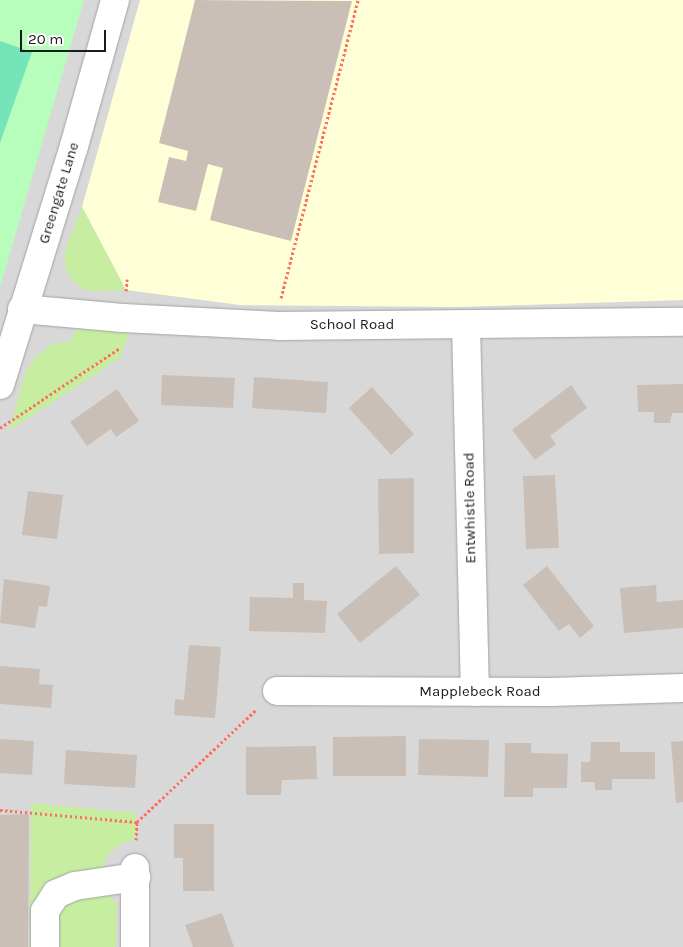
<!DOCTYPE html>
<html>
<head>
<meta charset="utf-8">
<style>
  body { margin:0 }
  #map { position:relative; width:683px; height:947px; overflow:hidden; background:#eee9df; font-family:Karla,sans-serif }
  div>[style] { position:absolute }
  .residential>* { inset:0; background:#d9d8d8 }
  .education>* { inset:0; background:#ffffd7 }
  .grass>* { inset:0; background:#c6eda0 }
  .park>* { inset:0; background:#b7fdbc }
  .pitch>* { inset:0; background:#76e4b9 }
  .building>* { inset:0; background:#cabfb6 }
  .path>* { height:3px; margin-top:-1.5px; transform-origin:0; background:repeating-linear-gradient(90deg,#ff6f5f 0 2.5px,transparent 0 5px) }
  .roads { filter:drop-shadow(0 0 1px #a2a2a2) drop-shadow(0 0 1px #a2a2a2) }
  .minor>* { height:28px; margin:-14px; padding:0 14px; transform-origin:14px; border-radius:14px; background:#fff }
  span { translate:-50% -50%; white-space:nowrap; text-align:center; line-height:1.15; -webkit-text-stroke:4.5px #fff; paint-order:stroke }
  .street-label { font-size:15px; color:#1b1b1b }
  .scale { position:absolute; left:20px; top:30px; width:86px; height:22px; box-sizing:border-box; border:2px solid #1b1b1b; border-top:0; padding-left:6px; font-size:15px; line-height:18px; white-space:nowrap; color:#1b1b1b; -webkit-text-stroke:4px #fff; paint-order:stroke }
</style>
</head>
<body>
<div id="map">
  <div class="residential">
    <div style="clip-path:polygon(0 0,683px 0,683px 947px,0 947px)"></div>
  </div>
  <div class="education">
    <div style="clip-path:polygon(140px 0,683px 0,683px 300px,460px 307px,240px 305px,126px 290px,82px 207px)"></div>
  </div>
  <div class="grass">
    <div style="clip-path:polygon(82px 207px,126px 290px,88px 291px,73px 282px,65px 267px,65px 251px)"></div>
    <div style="clip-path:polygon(81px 322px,131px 327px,121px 357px,9px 431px,26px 371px,38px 355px,52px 344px,69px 342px)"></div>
    <div style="clip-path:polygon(31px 803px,136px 813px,136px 840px,122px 843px,107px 855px,101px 874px,108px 893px,117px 904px,116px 947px,30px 947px)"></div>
  </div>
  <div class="park">
    <div style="clip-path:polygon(0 0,84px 0,0 287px)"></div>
  </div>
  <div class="pitch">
    <div style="clip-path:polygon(0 41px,32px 52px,0 143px)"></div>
  </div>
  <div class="building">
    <div style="clip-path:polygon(195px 0,352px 1px,291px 241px,210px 220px,223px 168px,208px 164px,196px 211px,158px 202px,169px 157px,186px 161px,188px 151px,159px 143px)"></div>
    <div style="clip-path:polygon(162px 375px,235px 378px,233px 408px,161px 405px)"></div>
    <div style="clip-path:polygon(254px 377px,328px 382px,326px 413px,252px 408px)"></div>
    <div style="clip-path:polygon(683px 384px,683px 413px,672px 413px,670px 423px,654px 423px,654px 412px,638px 412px,637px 385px)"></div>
    <div style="clip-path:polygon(571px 385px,587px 408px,550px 436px,556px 444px,535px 460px,512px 430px)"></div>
    <div style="clip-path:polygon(372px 387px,414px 434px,391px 455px,349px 408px)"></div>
    <div style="clip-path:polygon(117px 389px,139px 421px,116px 437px,111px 429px,87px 446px,70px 422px)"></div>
    <div style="clip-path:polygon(555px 475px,559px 548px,526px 549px,523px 476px)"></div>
    <div style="clip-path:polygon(414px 478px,414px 553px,379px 554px,378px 479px)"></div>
    <div style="clip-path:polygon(28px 491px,63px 495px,57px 539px,22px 535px)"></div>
    <div style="clip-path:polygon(396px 566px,420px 595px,360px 643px,337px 614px)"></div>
    <div style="clip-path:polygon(547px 566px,594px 626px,580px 638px,569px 624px,559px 631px,523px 585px)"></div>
    <div style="clip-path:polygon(4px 579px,50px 586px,47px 607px,39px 606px,35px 628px,0 623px)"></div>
    <div style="clip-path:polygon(293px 583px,304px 583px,304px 600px,327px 601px,325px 633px,249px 631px,250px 597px,293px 598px)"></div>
    <div style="clip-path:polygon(656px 585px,657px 602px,683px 600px,683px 628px,624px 633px,620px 588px)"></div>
    <div style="clip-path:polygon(189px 645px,221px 647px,215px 718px,174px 715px,175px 699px,184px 700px)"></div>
    <div style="clip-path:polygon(0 666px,40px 669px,39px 684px,53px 685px,51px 708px,0 704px)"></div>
    <div style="clip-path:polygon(406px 736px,406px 776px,333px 776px,333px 737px)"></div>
    <div style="clip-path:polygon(0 739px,34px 741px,32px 775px,0 773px)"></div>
    <div style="clip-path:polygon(419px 739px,489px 740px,488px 777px,418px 775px)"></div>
    <div style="clip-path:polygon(683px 741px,683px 802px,676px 803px,671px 742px)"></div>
    <div style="clip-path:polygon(591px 742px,620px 742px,620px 752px,655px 752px,655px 779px,612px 779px,612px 790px,595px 790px,595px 782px,581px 782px,581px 762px,590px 762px)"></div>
    <div style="clip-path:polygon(505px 743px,531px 743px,531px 753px,568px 754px,567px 788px,533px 788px,533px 797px,504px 797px)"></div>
    <div style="clip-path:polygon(316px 746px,317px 779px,282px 780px,281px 795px,246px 795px,246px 747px)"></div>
    <div style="clip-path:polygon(66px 750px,137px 755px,135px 788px,64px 784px)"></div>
    <div style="clip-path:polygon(29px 814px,28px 947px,0 947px,0 815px)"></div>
    <div style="clip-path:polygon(174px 824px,214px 824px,214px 891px,183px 891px,183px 858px,174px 858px)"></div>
    <div style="clip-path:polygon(222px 913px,234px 947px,193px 947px,185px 925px)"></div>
  </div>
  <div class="path">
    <div style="left:126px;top:291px;width:12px;rotate:-85deg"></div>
    <div style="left:281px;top:298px;width:308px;rotate:-75.5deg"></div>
    <div style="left:0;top:428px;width:144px;rotate:-33.7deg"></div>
    <div style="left:0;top:810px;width:138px;rotate:5deg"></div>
    <div style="left:136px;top:840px;width:18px;rotate:-87deg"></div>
    <div style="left:137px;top:822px;width:163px;rotate:-43.3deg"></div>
  </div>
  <div class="roads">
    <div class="minor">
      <div style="left:22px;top:309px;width:101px;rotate:5.1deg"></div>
      <div style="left:123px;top:318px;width:156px;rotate:2.9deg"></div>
      <div style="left:279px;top:326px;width:404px;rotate:-0.6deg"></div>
      <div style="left:466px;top:325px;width:367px;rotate:88.6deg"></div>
      <div style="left:0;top:385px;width:250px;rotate:-72.8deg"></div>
      <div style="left:74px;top:146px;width:152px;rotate:-74.3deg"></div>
      <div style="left:277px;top:691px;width:274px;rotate:0.2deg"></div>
      <div style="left:551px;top:692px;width:132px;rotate:-1.7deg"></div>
      <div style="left:135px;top:868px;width:79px;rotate:90deg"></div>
      <div style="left:45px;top:947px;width:36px;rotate:-90deg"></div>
      <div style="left:45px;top:911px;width:20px;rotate:-57deg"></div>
      <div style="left:56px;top:894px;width:21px;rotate:-23deg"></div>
      <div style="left:75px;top:886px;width:62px;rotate:-8.4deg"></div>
    </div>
  </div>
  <div class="street-label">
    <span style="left:59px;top:193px;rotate:-73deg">Greengate Lane</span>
    <span style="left:352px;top:325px">School Road</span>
    <span style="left:470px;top:508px;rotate:-91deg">Entwhistle Road</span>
    <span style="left:480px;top:692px">Mapplebeck Road</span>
  </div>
  <div class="scale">20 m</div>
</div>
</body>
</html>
